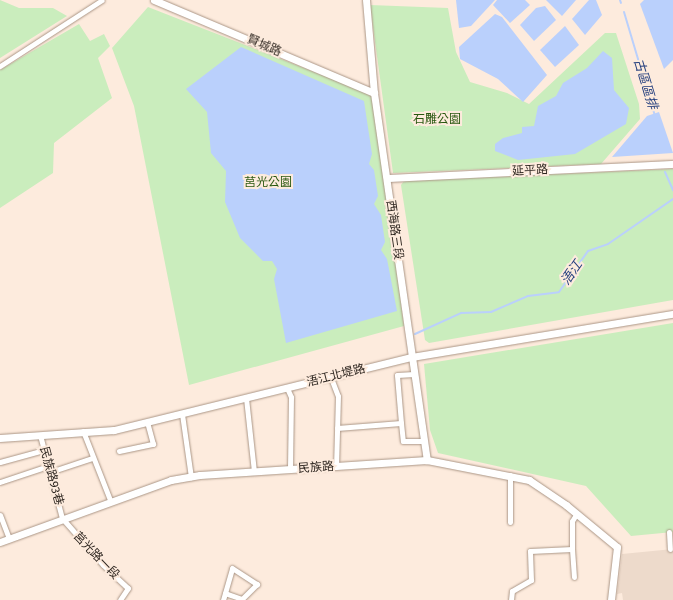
<!DOCTYPE html>
<html>
<head>
<meta charset="utf-8">
<style>
  body { margin:0 }
  #map { position:relative; width:673px; height:600px; overflow:hidden; background:#fdebdd; font-family:"Fira Sans","Noto Sans TC",sans-serif }
  div>[style] { position:absolute }
  .education>* { inset:0; background:#eddacb }
  .green>* { inset:0; background:#caedbd }
  .water>* { inset:0; background:#bad0fc }
  .stream>* { height:2px; margin:-1px; padding:0 1px; transform-origin:1px; border-radius:1px; background:#bad0fc }
  .roads { filter:drop-shadow(0 0 1px #ab9686) drop-shadow(0 0 1px #ab9686) }
  .street>* { height:5px; margin:-2.5px; padding:0 2.5px; transform-origin:2.5px; border-radius:2.5px; background:#fff }
  .secondary>* { height:7px; margin:-3.5px; padding:0 3.5px; transform-origin:3.5px; border-radius:3.5px; background:#fff }
  span { translate:-50% -50%; white-space:nowrap; text-align:center; line-height:1.15; -webkit-text-stroke:4px #fdebdd; paint-order:stroke }
  .street-label { font-size:12px; color:#2f2721 }
  .park-label { font-size:12px; color:#295810 }
  .water-label { font-size:13px; color:#223d7d; font-style:italic }
</style>
</head>
<body>
<div id="map">
  <div class="education">
    <div style="clip-path:polygon(673px 549px,673px 600px,623px 600px,622px 593px,617px 594px,622px 554px)"></div>
  </div>
  <div class="green">
    <div style="clip-path:polygon(0 0,19px 8px,53px 8px,67px 16px,0 58px)"></div>
    <div style="clip-path:polygon(370px 5px,448px 8px,456px 52px,470px 82px,507px 93px,529px 104px,605px 33px,616px 33px,639px 104px,640px 119px,601px 164px,393px 173px)"></div>
    <div style="clip-path:polygon(148px 7px,373px 95px,404px 326px,189px 385px,134px 106px,112px 48px)"></div>
    <div style="clip-path:polygon(79px 24px,90px 41px,104px 34px,110px 46px,98px 58px,112px 98px,54px 143px,53px 173px,0 208px,0 70px)"></div>
    <div style="clip-path:polygon(673px 169px,673px 300px,429px 343px,425px 340px,401px 185px,404px 181px)"></div>
    <div style="clip-path:polygon(673px 323px,673px 532px,631px 536px,586px 486px,438px 453px,430px 430px,424px 364px)"></div>
  </div>
  <div class="water">
    <div style="clip-path:polygon(456px 0,495px 0,471px 26px,459px 28px)"></div>
    <div style="clip-path:polygon(497px 0,525px 0,530px 5px,510px 23px,493px 5px)"></div>
    <div style="clip-path:polygon(546px 0,576px 0,562px 16px)"></div>
    <div style="clip-path:polygon(589px 0,596px 0,602px 15px,585px 35px,572px 19px)"></div>
    <div style="clip-path:polygon(644px 0,673px 0,673px 60px,664px 69px,640px 4px)"></div>
    <div style="clip-path:polygon(545px 6px,556px 20px,534px 41px,520px 25px,536px 8px)"></div>
    <div style="clip-path:polygon(495px 14px,502px 17px,547px 75px,523px 102px,498px 79px,460px 59px,459px 47px)"></div>
    <div style="clip-path:polygon(565px 26px,579px 45px,555px 67px,540px 50px)"></div>
    <div style="clip-path:polygon(241px 47px,364px 101px,372px 154px,369px 164px,374px 170px,378px 196px,374px 204px,381px 215px,385px 242px,381px 250px,387px 259px,397px 311px,286px 343px,274px 279px,277px 269px,272px 261px,263px 261px,240px 238px,225px 202px,226px 171px,211px 153px,207px 112px,186px 89px)"></div>
    <div style="clip-path:polygon(603px 51px,612px 58px,614px 90px,629px 108px,626px 124px,575px 154px,518px 160px,495px 151px,495px 144px,503px 138px,522px 133px,522px 127px,534px 126px,538px 106px,556px 96px,563px 83px,587px 68px)"></div>
    <div style="clip-path:polygon(659px 112px,673px 153px,612px 157px,647px 116px)"></div>
  </div>
  <div class="stream">
    <div style="left:620px;top:0;width:3px;rotate:72deg"></div>
    <div style="left:624px;top:12px;width:109px;rotate:73.4deg"></div>
    <div style="left:665px;top:172px;width:20px;rotate:66deg"></div>
    <div style="left:415px;top:334px;width:51px;rotate:-24.5deg"></div>
    <div style="left:461px;top:313px;width:30px;rotate:-2deg"></div>
    <div style="left:491px;top:312px;width:40px;rotate:-23.4deg"></div>
    <div style="left:528px;top:296px;width:31px;rotate:-7deg"></div>
    <div style="left:559px;top:292px;width:50px;rotate:-54.7deg"></div>
    <div style="left:588px;top:251px;width:21px;rotate:-19deg"></div>
    <div style="left:608px;top:244px;width:79px;rotate:-34.7deg"></div>
  </div>
  <div class="roads">
    <div class="street">
      <div style="left:0;top:66px;width:121px;rotate:-32.9deg"></div>
      <div style="left:331px;top:378px;width:19px;rotate:69deg"></div>
      <div style="left:338px;top:396px;width:71px;rotate:91.6deg"></div>
      <div style="left:287px;top:388px;width:10px;rotate:66deg"></div>
      <div style="left:291px;top:397px;width:73px;rotate:90.8deg"></div>
      <div style="left:246px;top:398px;width:74px;rotate:83.8deg"></div>
      <div style="left:182px;top:414px;width:64px;rotate:81.9deg"></div>
      <div style="left:401px;top:423px;width:48px;rotate:-94.8deg"></div>
      <div style="left:397px;top:375px;width:17px;rotate:-3deg"></div>
      <div style="left:337px;top:428px;width:64px;rotate:-4.5deg"></div>
      <div style="left:401px;top:423px;width:18px;rotate:84deg"></div>
      <div style="left:403px;top:441px;width:21px"></div>
      <div style="left:83px;top:431px;width:74px;rotate:68.6deg"></div>
      <div style="left:40px;top:435px;width:86px;rotate:75.2deg"></div>
      <div style="left:62px;top:518px;width:62px;rotate:48.9deg"></div>
      <div style="left:103px;top:565px;width:34px;rotate:43deg"></div>
      <div style="left:128px;top:588px;width:14px;rotate:124deg"></div>
      <div style="left:119px;top:451px;width:35px;rotate:-12deg"></div>
      <div style="left:153px;top:444px;width:23px;rotate:-105deg"></div>
      <div style="left:0;top:462px;width:46px;rotate:-15.3deg"></div>
      <div style="left:50px;top:472px;width:44px;rotate:-18.4deg"></div>
      <div style="left:510px;top:475px;width:47px;rotate:90deg"></div>
      <div style="left:0;top:482px;width:51px;rotate:-18.4deg"></div>
      <div style="left:0;top:515px;width:26px;rotate:69deg"></div>
      <div style="left:669px;top:532px;width:17px;rotate:87deg"></div>
      <div style="left:572px;top:549px;width:28px;rotate:86deg"></div>
      <div style="left:223px;top:600px;width:33px;rotate:-74deg"></div>
      <div style="left:232px;top:568px;width:30px;rotate:33deg"></div>
      <div style="left:257px;top:584px;width:21px;rotate:135deg"></div>
      <div style="left:242px;top:599px;width:18px;rotate:-161deg"></div>
      <div style="left:511px;top:600px;width:9px;rotate:-84deg"></div>
      <div style="left:512px;top:591px;width:22px;rotate:-30deg"></div>
      <div style="left:531px;top:580px;width:29px;rotate:-92deg"></div>
      <div style="left:530px;top:551px;width:42px;rotate:-2.7deg"></div>
      <div style="left:572px;top:549px;width:28px;rotate:-90deg"></div>
      <div style="left:572px;top:521px;width:9px;rotate:-58deg"></div>
    </div>
    <div class="secondary">
      <div style="left:154px;top:0;width:239px;rotate:22.9deg"></div>
      <div style="left:366px;top:0;width:93px;rotate:85.1deg"></div>
      <div style="left:374px;top:93px;width:371px;rotate:81.8deg"></div>
      <div style="left:387px;top:178px;width:286px;rotate:-2.8deg"></div>
      <div style="left:0;top:438px;width:114px;rotate:-4deg"></div>
      <div style="left:114px;top:430px;width:307px;rotate:-13.8deg"></div>
      <div style="left:412px;top:357px;width:265px;rotate:-9.4deg"></div>
      <div style="left:0;top:542px;width:182px;rotate:-19.9deg"></div>
      <div style="left:171px;top:480px;width:29px;rotate:-10deg"></div>
      <div style="left:200px;top:475px;width:227px;rotate:-3.8deg"></div>
      <div style="left:427px;top:460px;width:104px;rotate:11.1deg"></div>
      <div style="left:529px;top:480px;width:45px;rotate:34deg"></div>
      <div style="left:566px;top:505px;width:66px;rotate:39.5deg"></div>
      <div style="left:617px;top:547px;width:53px;rotate:96.5deg"></div>
    </div>
  </div>
  <div class="street-label">
    <span style="left:264px;top:46px;rotate:23deg">賢城路</span>
    <span style="left:530px;top:171px;rotate:-3deg">延平路</span>
    <span style="left:394px;top:230px;rotate:82deg">西海路三段</span>
    <span style="left:336px;top:376px;rotate:-14deg">浯江北堤路</span>
    <span style="left:316px;top:468px;rotate:-4deg">民族路</span>
    <span style="left:51px;top:476px;rotate:75deg">民族路93巷</span>
    <span style="left:96px;top:556px;rotate:46deg">莒光路一段</span>
  </div>
  <div class="park-label">
    <span style="left:437px;top:120px">石雕公園</span>
    <span style="left:268px;top:183px">莒光公園</span>
  </div>
  <div class="water-label">
    <span style="left:645px;top:84px;rotate:73deg">古區區排</span>
    <span style="left:572px;top:273px;rotate:-55deg">浯江</span>
  </div>
</div>
</body>
</html>
